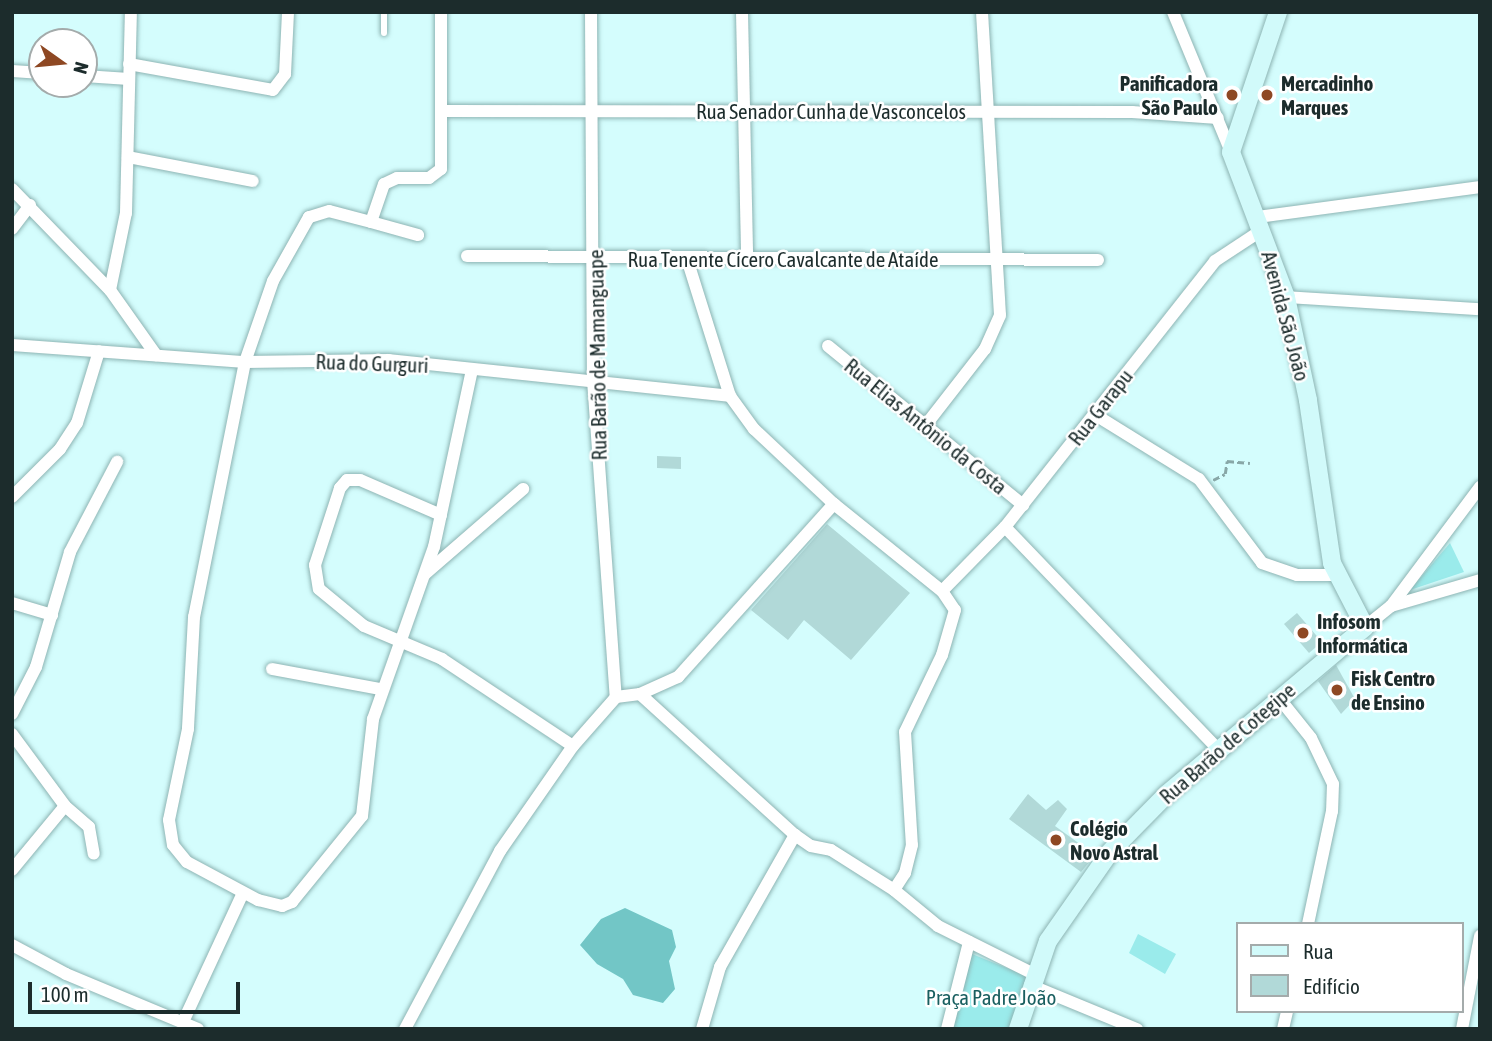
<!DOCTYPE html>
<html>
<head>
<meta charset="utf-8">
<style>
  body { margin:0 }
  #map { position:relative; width:1492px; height:1041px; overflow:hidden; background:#d4fdfd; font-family:"Asap Condensed",sans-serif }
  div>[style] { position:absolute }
  .green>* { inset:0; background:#9aebeb }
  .water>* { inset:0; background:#72c6c6 }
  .building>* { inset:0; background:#b1d9d8 }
  .path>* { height:2.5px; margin-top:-1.25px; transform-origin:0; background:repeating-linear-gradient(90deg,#88a7a7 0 7px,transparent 0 10.5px) }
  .roads { filter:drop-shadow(0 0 2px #8db4b3) drop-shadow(0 0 2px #8db4b3) }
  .service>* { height:6px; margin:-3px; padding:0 3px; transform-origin:3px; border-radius:3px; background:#fff }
  .minor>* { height:12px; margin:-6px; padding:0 6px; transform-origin:6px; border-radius:6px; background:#fff }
  .secondary>* { height:18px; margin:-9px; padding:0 9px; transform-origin:9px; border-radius:9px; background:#d1fafa }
  .dots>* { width:19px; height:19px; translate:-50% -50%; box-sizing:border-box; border:4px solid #fff; border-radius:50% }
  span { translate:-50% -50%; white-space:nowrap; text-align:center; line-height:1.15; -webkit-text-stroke:5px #fff; paint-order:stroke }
  .poi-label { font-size:21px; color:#1c2c2c; font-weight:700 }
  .right { translate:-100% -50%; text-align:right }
  .left { translate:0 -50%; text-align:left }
  .street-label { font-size:21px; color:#1c2c2c }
  .park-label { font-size:21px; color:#195f60 }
  .frame { position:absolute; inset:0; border:14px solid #1c2c2c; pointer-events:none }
  .legend { position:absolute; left:1236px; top:922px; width:228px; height:91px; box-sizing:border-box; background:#fff; border:2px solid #a4abab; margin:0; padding:9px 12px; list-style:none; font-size:21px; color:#1c2c2c }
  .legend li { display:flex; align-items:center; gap:14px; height:35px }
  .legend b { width:35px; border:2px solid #a4abab }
  .north { position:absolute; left:28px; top:28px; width:70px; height:70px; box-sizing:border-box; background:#fff; border:2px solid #a4abab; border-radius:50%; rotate:105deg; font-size:19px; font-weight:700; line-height:28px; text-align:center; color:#1c2c2c }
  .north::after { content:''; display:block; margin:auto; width:24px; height:32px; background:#8e4823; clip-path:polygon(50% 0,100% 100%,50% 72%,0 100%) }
  .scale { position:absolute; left:28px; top:982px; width:212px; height:32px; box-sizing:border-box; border:4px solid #1c2c2c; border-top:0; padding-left:9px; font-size:21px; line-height:24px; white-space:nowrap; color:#1c2c2c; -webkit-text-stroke:5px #fff; paint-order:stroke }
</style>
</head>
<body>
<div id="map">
  <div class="green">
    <div style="clip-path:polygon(1450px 543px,1464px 572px,1410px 590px)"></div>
    <div style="clip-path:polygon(1138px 934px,1176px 954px,1165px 974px,1129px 953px)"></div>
    <div style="clip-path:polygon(972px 954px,1027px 976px,1013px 1029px,952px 1029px)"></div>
  </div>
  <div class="water">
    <div style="clip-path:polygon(625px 908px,672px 930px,676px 947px,669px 961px,675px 989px,663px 1003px,633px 995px,623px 979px,597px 964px,580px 945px,601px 919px)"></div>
  </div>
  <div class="building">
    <div style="clip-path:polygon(657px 456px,681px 457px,681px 469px,657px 468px)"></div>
    <div style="clip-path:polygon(827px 524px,910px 593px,851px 660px,804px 620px,788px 640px,751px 610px)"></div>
    <div style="clip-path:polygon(1297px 613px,1322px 642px,1309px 653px,1284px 624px)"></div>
    <div style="clip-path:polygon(1336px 665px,1355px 699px,1341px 714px,1318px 681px)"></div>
    <div style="clip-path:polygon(1028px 794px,1046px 810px,1058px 800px,1067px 809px,1055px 826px,1095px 855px,1081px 872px,1009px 819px)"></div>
  </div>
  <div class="path">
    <div style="left:1213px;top:480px;width:13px;rotate:-27deg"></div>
    <div style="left:1225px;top:474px;width:13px;rotate:-81deg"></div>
    <div style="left:1227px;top:461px;width:23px;rotate:5deg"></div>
  </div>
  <div class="roads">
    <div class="service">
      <div style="left:384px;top:12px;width:21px;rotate:90deg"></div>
    </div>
    <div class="minor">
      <div style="left:441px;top:12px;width:157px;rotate:90deg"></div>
      <div style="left:441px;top:169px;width:15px;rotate:143deg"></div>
      <div style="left:429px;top:178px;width:32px;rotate:180deg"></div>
      <div style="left:397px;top:178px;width:14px;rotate:155deg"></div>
      <div style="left:384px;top:184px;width:40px;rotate:108.9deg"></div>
      <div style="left:371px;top:222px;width:43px;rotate:-165.3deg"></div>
      <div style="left:329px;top:211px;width:21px;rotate:163deg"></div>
      <div style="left:309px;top:217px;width:73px;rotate:119.4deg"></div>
      <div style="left:273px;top:281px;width:86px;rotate:109.1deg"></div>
      <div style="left:245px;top:362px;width:260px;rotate:101.3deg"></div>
      <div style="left:194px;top:617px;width:112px;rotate:93.1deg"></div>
      <div style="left:188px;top:729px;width:93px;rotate:101.8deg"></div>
      <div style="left:169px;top:820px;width:25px;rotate:81deg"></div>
      <div style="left:173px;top:845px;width:22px;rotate:51deg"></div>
      <div style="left:187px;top:862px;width:81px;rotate:28.2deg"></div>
      <div style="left:258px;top:900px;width:25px;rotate:14deg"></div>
      <div style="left:282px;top:906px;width:11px;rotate:-22deg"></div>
      <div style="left:292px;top:902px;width:111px;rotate:-50.9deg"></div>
      <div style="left:362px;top:816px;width:98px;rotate:-83.5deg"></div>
      <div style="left:373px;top:719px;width:182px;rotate:-70.5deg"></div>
      <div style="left:434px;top:547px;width:181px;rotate:-77.9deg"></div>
      <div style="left:591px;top:12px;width:368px;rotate:89.7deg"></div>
      <div style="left:593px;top:380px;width:318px;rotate:85.9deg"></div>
      <div style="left:742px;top:12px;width:246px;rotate:88.8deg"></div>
      <div style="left:1173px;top:12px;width:152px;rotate:67.5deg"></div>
      <div style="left:129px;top:64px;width:146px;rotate:10.2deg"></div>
      <div style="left:273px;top:90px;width:20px;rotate:-53deg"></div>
      <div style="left:285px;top:74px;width:62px;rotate:-87.2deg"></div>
      <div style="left:12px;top:71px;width:30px;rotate:4deg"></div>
      <div style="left:84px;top:76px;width:45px;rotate:3.8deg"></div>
      <div style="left:444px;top:111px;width:688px;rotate:0.08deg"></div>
      <div style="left:1132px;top:112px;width:86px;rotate:4deg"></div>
      <div style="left:128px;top:157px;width:127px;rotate:10.9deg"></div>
      <div style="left:12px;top:189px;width:141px;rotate:45.9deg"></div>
      <div style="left:110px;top:290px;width:80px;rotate:54.7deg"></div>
      <div style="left:1258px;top:217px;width:224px;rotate:-7.7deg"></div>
      <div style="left:371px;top:222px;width:49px;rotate:15.5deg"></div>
      <div style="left:12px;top:229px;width:30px;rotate:-53deg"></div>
      <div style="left:467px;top:256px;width:631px;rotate:0.36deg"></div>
      <div style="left:687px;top:259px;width:144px;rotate:72.6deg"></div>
      <div style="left:730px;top:396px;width:41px;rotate:54deg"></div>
      <div style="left:754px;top:429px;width:110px;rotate:43.2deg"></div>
      <div style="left:834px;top:504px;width:139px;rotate:38.9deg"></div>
      <div style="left:942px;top:591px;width:23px;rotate:56deg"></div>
      <div style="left:955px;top:610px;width:47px;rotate:106.1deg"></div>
      <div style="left:942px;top:655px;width:85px;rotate:115.7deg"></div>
      <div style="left:905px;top:732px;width:113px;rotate:86.5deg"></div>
      <div style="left:912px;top:845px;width:29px;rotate:104deg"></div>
      <div style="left:905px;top:873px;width:20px;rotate:123deg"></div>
      <div style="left:110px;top:290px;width:79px;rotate:-78.3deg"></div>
      <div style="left:126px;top:213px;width:201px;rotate:-88.6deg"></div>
      <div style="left:1286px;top:297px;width:192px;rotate:3.6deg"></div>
      <div style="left:12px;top:345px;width:234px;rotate:4.2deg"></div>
      <div style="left:245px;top:362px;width:144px;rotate:-0.8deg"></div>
      <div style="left:389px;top:360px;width:343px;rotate:6deg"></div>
      <div style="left:828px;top:346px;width:252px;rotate:39.2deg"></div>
      <div style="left:1094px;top:414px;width:123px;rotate:31.8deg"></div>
      <div style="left:1199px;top:479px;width:105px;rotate:53.1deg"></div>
      <div style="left:1262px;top:563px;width:37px;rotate:19deg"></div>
      <div style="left:1297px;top:575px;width:40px"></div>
      <div style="left:925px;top:426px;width:98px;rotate:-52.1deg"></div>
      <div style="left:985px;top:349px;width:37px;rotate:-66deg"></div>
      <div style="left:1000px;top:315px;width:304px;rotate:-93.4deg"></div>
      <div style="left:12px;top:497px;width:68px;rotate:-45deg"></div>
      <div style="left:60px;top:449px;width:31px;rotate:-57deg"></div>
      <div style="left:77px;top:423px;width:75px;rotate:-73deg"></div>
      <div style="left:441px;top:515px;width:88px;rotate:-156.6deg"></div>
      <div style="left:360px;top:480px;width:13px;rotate:180deg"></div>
      <div style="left:347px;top:480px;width:11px;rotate:131deg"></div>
      <div style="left:340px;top:488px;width:81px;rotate:108deg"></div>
      <div style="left:315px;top:565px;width:24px;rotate:81deg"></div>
      <div style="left:319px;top:589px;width:58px;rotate:39.4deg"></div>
      <div style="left:364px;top:626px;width:85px;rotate:22.9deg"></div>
      <div style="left:442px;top:659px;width:157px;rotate:33.6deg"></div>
      <div style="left:1005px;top:527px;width:308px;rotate:46.2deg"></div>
      <div style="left:425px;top:574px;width:130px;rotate:-40.9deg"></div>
      <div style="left:942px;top:591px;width:90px;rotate:-45.5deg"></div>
      <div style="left:1005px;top:527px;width:339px;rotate:-51.7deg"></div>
      <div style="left:1215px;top:261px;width:56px;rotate:-33.4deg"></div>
      <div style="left:12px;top:603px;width:42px;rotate:16.7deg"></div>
      <div style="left:1391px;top:606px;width:93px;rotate:-16.3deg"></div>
      <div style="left:1365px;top:627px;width:33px;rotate:-39deg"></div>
      <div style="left:1391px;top:606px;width:149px;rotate:-53.2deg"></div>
      <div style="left:272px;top:669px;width:110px;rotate:10.5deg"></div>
      <div style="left:640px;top:694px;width:210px;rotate:42.3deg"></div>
      <div style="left:795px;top:835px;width:19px;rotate:35deg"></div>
      <div style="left:811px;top:846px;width:20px;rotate:11deg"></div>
      <div style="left:831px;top:850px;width:75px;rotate:32.4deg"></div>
      <div style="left:894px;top:890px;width:57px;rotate:39.3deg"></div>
      <div style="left:938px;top:926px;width:107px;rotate:26.6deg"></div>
      <div style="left:1279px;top:698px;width:51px;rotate:51.3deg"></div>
      <div style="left:1311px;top:738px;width:51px;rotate:64.4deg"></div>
      <div style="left:1333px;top:784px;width:27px;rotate:92deg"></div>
      <div style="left:1332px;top:811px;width:116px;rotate:102deg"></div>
      <div style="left:12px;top:714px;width:53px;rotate:-62.9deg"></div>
      <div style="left:36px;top:667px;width:120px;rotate:-73.5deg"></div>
      <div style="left:70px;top:552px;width:102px;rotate:-62.4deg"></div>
      <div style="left:12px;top:734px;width:89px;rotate:53.6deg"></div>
      <div style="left:65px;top:806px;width:32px;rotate:41deg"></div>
      <div style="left:89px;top:827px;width:27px;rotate:80deg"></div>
      <div style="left:12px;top:870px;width:83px;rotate:-50.4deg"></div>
      <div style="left:12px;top:945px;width:61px;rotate:28.2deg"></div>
      <div style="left:66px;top:974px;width:143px;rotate:22.6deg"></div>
      <div style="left:1030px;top:985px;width:116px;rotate:22.4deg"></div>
      <div style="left:183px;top:1022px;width:142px;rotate:-65.1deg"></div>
      <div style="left:405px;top:1029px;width:202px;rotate:-61.9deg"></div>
      <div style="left:500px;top:851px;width:128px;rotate:-55.2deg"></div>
      <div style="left:573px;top:746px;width:65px;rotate:-48.7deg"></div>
      <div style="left:616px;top:697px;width:24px;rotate:-7deg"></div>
      <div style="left:640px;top:694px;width:42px;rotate:-24.1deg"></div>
      <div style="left:678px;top:677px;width:233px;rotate:-48deg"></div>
      <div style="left:702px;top:1029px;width:65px;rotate:-73.8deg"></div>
      <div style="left:720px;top:967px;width:152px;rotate:-60.4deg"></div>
      <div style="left:947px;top:1029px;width:90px;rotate:-75.8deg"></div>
      <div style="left:1283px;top:1029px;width:18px;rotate:-77deg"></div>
      <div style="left:1462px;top:1029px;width:95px;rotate:-79deg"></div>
    </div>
    <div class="secondary">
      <div style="left:1018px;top:1029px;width:93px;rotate:-71.2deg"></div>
      <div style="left:1048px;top:941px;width:108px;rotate:-55.1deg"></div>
      <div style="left:1110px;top:852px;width:81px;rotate:-45.5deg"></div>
      <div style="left:1167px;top:794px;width:259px;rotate:-40.1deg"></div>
      <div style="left:1365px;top:627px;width:72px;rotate:-117.3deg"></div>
      <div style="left:1332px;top:563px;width:165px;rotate:-98.4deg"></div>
      <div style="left:1308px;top:400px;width:105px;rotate:-102.1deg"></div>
      <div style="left:1286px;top:297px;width:155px;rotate:-110.8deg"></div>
      <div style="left:1231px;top:152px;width:148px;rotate:-71.4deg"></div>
    </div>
  </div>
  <div class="dots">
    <div style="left:1232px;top:95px;background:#8e4823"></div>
    <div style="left:1267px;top:95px;background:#8e4823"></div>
    <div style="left:1303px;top:633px;background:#8e4823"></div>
    <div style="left:1337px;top:690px;background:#8e4823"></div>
    <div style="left:1056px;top:840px;background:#8e4823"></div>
  </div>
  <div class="poi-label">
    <span class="right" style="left:1218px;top:95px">Panificadora<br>São Paulo</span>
    <span class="left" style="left:1281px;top:95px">Mercadinho<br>Marques</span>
    <span class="left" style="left:1317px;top:633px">Infosom<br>Informática</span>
    <span class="left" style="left:1351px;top:690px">Fisk Centro<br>de Ensino</span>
    <span class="left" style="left:1070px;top:840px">Colégio<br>Novo Astral</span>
  </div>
  <div class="street-label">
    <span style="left:831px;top:111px">Rua Senador Cunha de Vasconcelos</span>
    <span style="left:783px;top:259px">Rua Tenente Cícero Cavalcante de Ataíde</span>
    <span style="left:1286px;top:316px;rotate:75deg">Avenida São João</span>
    <span style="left:597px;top:355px;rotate:-91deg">Rua Barão de Mamanguape</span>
    <span style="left:372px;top:363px;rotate:2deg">Rua do Gurguri</span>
    <span style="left:1100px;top:407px;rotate:-52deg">Rua Garapu</span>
    <span style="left:926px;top:426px;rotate:39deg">Rua Elias Antônio da Costa</span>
    <span style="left:1227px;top:743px;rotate:-41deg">Rua Barão de Cotegipe</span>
  </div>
  <div class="park-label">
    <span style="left:991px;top:997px">Praça Padre João</span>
  </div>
  <div class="frame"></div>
  <ul class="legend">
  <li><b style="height:9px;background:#d1fafa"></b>Rua</li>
  <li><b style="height:19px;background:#b1d9d8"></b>Edifício</li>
  </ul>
  <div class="north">N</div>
  <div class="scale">100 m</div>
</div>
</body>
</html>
